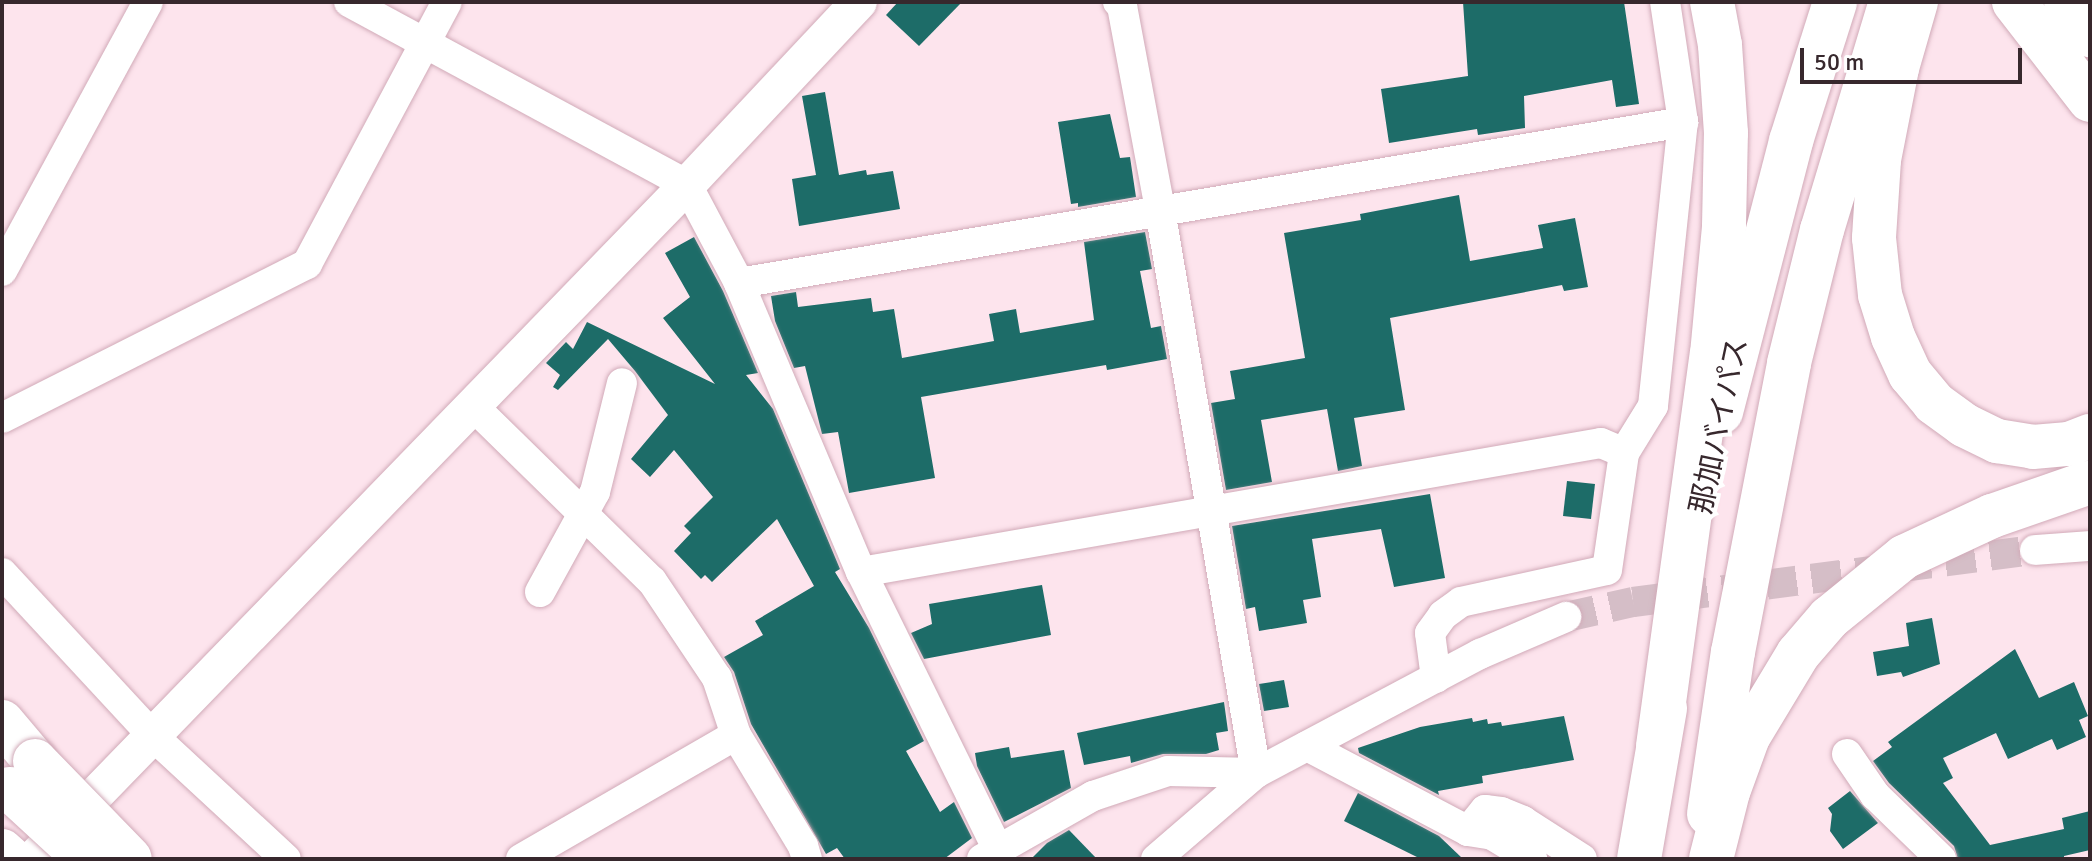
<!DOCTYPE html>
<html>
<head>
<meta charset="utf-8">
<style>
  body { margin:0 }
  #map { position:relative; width:2092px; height:861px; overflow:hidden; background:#fde4ed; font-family:Signika,"Noto Sans JP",sans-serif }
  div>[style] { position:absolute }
  .building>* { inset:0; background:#1d6c68 }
  .minor-tunnel>* { height:30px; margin-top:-15px; transform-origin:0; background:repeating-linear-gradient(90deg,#d5bec7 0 30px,transparent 0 45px) }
  .roads { filter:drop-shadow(0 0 2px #d1aab8) drop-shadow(0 0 2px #d1aab8) }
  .minor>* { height:30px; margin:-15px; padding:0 15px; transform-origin:15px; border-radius:15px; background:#fff }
  .tertiary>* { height:36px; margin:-18px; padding:0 18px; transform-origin:18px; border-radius:18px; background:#fff }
  .trunk>* { height:44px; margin:-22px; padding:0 22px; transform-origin:22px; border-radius:22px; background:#fff }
  .motorway>* { height:44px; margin:-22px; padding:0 22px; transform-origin:22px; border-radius:22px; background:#fff }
  .bridges { filter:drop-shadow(0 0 2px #d1aab8) drop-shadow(0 0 2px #d1aab8) }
  .motorway-bridge>* { height:44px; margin:-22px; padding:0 22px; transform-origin:22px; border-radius:22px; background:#fff }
  span { translate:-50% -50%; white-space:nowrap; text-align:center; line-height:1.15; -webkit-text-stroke:8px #fff; paint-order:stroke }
  .street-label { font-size:30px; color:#37282d }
  .frame { position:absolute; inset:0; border:4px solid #37282d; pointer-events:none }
  .scale { position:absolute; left:1800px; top:48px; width:222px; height:36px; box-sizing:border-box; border:4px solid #37282d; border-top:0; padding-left:10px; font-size:24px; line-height:28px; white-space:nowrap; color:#37282d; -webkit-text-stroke:6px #fff; paint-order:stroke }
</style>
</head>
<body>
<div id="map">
  <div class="building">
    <div style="clip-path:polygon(898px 2px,962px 2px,919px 46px,886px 15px)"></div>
    <div style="clip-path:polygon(1463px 2px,1624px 2px,1639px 104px,1616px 107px,1612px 80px,1524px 96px,1525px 128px,1478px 135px,1477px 129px,1389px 143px,1381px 89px,1468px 76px)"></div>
    <div style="clip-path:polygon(825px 92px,839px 175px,866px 170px,867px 175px,893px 171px,900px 209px,799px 226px,792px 179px,816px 175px,802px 96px)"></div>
    <div style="clip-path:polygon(1110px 114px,1120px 158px,1130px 157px,1136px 197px,1078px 207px,1078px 203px,1071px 204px,1058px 122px)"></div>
    <div style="clip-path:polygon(1459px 195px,1470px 261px,1543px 248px,1538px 225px,1575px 218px,1588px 287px,1564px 291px,1562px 285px,1390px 318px,1405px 410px,1354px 418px,1362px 466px,1338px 471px,1327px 409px,1261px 420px,1272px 482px,1226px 490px,1211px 403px,1235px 399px,1230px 371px,1305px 358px,1284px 233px,1361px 220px,1360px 214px)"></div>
    <div style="clip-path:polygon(1145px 232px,1152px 269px,1140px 271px,1151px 328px,1161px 326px,1167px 359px,1107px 370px,1106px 365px,921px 397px,935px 478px,849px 493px,838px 432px,822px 434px,805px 366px,794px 368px,775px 321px,771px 296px,796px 292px,798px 307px,871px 298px,873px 312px,894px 309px,902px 358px,994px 341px,989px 314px,1016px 309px,1020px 333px,1094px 320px,1084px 242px)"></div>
    <div style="clip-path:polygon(694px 237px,723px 291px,758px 373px,746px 375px,773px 409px,840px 569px,835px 572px,869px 628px,924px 741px,906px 751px,940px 812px,954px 802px,972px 838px,944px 859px,845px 859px,837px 848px,826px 854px,751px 724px,734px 672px,724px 657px,763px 635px,755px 621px,814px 586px,777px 519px,712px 582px,705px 575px,701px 579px,674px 551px,691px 533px,684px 526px,713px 497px,674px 450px,650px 477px,631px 459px,668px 415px,635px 371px,608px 339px,558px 390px,553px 387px,560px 375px,546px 363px,566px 342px,573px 349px,587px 322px,715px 384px,663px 318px,690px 297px,665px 253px)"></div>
    <div style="clip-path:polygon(1567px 481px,1595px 484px,1591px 519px,1563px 516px)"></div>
    <div style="clip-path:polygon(1430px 494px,1445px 578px,1394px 587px,1381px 529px,1312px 539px,1321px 597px,1303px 600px,1307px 623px,1259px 631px,1255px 607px,1246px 609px,1232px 526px)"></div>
    <div style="clip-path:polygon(1042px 585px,1051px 635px,924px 659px,911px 633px,932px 624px,929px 604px)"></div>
    <div style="clip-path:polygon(1932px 618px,1940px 664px,1903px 677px,1901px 672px,1877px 676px,1873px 652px,1909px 646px,1906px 623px)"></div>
    <div style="clip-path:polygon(2015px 649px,2039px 698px,2074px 682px,2088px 716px,2079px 720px,2086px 737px,2057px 750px,2052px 739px,2008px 759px,1996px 733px,1943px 758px,1953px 778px,1943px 783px,1990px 845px,2064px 829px,2062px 818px,2090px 811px,2090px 850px,2064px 856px,2064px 859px,1958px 859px,1954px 846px,1889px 783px,1873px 761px,1892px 747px,1888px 742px)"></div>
    <div style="clip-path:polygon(1284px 680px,1289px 707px,1264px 711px,1259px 684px)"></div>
    <div style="clip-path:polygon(1224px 702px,1228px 731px,1216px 733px,1219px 750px,1206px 754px,1163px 754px,1131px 763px,1130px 756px,1084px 765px,1077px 733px)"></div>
    <div style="clip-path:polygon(1564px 716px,1574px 760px,1482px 776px,1483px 783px,1438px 791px,1439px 795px,1359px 753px,1358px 748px,1420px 727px,1472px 718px,1473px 722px,1487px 719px,1488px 724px,1501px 722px,1502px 726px)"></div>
    <div style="clip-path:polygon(1009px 747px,1011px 758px,1064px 750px,1071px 788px,1004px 822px,977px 766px,975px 753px)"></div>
    <div style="clip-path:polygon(1850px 791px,1878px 823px,1843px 849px,1830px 831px,1832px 814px,1828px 808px)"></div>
    <div style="clip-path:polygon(1358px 793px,1439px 836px,1463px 859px,1421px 859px,1344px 821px)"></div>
    <div style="clip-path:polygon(1069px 830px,1097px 859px,1031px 859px,1047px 843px)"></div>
  </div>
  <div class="minor-tunnel">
    <div style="left:1566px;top:617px;width:69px;rotate:-12.6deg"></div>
    <div style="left:1633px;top:602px;width:405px;rotate:-7.4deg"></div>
  </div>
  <div class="roads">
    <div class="minor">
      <div style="left:349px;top:2px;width:384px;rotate:28.4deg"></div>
      <div style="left:687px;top:185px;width:111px;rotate:62deg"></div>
      <div style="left:1118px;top:2px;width:6px;rotate:45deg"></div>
      <div style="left:1122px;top:6px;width:208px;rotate:79.4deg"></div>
      <div style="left:1160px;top:210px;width:571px;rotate:80.32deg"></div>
      <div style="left:2px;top:271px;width:306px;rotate:-61.5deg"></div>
      <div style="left:473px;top:406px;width:250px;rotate:44.4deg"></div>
      <div style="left:652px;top:581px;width:117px;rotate:56.2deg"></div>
      <div style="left:717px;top:678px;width:60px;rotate:71.6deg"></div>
      <div style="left:736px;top:735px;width:130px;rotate:58.9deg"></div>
      <div style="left:803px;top:846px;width:14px;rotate:73deg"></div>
      <div style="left:2px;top:418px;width:342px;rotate:-26.8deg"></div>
      <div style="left:307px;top:264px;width:297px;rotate:-61.9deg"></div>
      <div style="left:2035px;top:550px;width:55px;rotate:-4.2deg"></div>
      <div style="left:861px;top:572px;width:751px;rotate:-9.89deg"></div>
      <div style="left:1601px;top:443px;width:25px;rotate:23deg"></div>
      <div style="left:2px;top:573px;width:222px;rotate:47.2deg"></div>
      <div style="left:153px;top:736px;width:181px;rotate:42.8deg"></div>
      <div style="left:540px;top:592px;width:114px;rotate:-61.2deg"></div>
      <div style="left:595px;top:492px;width:112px;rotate:-76.1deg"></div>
      <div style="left:1436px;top:678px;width:45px;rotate:-97.6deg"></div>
      <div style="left:1430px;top:633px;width:22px;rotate:-54deg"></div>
      <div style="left:1443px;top:615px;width:22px;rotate:-36deg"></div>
      <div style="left:1461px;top:602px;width:149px;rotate:-12.4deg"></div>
      <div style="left:1607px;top:570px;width:118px;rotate:-81.7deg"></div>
      <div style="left:1624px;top:453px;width:55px;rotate:-58.3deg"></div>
      <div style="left:1653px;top:406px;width:286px;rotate:-84deg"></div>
      <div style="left:1683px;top:122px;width:121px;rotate:-98.5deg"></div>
      <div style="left:1307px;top:746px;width:182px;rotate:27.8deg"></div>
      <div style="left:1468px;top:831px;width:24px;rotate:9deg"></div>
      <div style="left:1492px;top:835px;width:47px;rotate:31deg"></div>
      <div style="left:1847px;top:754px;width:50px;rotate:55.7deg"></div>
      <div style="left:1875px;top:795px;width:92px;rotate:44.1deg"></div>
      <div style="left:1468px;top:831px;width:27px;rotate:-51deg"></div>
      <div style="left:1485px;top:810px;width:16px;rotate:7deg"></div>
      <div style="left:1501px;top:812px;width:24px;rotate:22deg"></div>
      <div style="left:1523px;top:821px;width:70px;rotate:32.8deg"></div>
      <div style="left:998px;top:850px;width:310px;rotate:-116.2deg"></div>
      <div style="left:861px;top:572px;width:314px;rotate:-112.9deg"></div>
      <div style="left:739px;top:283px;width:958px;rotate:-9.68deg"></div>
      <div style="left:521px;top:859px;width:248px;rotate:-30deg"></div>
      <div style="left:982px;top:859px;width:128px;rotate:-29.6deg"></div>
      <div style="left:1093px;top:796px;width:79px;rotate:-18.4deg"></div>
      <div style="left:1168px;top:771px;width:88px;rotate:1.3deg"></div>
      <div style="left:1156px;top:859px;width:132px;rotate:-40.7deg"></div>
      <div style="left:1256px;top:773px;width:254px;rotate:-28deg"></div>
      <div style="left:1480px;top:654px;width:94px;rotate:-23.3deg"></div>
    </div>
    <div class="tertiary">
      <div style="left:33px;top:859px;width:939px;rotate:-45.86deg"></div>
      <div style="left:687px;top:185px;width:251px;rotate:-46.8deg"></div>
    </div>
    <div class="trunk">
      <div style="left:1721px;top:412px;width:280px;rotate:-75.5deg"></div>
      <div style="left:1791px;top:141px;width:146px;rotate:-72.4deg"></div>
      <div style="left:1709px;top:814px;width:164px;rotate:-81.6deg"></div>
      <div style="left:1733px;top:652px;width:294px;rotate:-79deg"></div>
      <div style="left:1789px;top:363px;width:137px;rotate:-76.1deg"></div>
      <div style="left:1822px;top:230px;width:238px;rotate:-73.2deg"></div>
      <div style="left:1639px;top:859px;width:153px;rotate:-80.2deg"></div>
    </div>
    <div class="motorway">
      <div style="left:1916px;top:2px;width:69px;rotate:106.1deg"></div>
      <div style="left:1897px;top:68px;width:94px;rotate:101.1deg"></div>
      <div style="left:1879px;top:160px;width:78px;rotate:93.7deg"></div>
      <div style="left:1874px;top:238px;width:57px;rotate:84deg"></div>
      <div style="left:1880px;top:295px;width:44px;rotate:72.8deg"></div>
      <div style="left:1893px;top:337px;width:41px;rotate:65.3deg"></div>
      <div style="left:1910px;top:374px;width:38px;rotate:50deg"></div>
      <div style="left:1934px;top:403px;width:37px;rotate:36deg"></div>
      <div style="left:1964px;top:425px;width:37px;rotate:26deg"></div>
      <div style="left:1997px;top:441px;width:36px;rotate:9deg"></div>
      <div style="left:2033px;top:447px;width:36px;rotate:-5deg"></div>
      <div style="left:2069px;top:444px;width:22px;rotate:-21deg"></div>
      <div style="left:2014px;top:2px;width:124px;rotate:52.2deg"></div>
      <div style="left:2066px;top:2px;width:41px;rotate:54deg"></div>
      <div style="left:2px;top:722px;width:51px;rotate:49.8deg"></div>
      <div style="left:1658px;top:746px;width:396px;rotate:-82.2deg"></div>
      <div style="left:1712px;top:354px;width:129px;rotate:-84.6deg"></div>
      <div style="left:1724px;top:226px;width:93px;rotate:-88.8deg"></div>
      <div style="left:1726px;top:133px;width:88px;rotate:-93.9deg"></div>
      <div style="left:1720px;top:45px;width:44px;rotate:-100.5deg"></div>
      <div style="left:2px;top:851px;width:12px;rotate:42deg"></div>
      <div style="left:1711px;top:859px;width:69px;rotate:-75.8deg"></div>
      <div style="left:1728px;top:792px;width:59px;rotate:-70deg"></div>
      <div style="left:1748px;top:737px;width:97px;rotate:-58.9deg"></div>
      <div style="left:1798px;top:654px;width:48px;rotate:-49.3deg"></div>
      <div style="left:1829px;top:618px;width:97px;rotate:-39.1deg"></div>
      <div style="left:1904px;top:557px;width:97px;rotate:-25deg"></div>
      <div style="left:1992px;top:516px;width:104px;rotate:-19.1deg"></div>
    </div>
  </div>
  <div class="bridges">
    <div class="motorway-bridge">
      <div style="left:35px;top:761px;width:136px;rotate:45.9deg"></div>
      <div style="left:10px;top:789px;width:103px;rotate:42.6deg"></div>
    </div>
  </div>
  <div class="street-label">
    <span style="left:1720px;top:426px;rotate:-78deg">那加バイパス</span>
  </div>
  <div class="frame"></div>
  <div class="scale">50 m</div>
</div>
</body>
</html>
